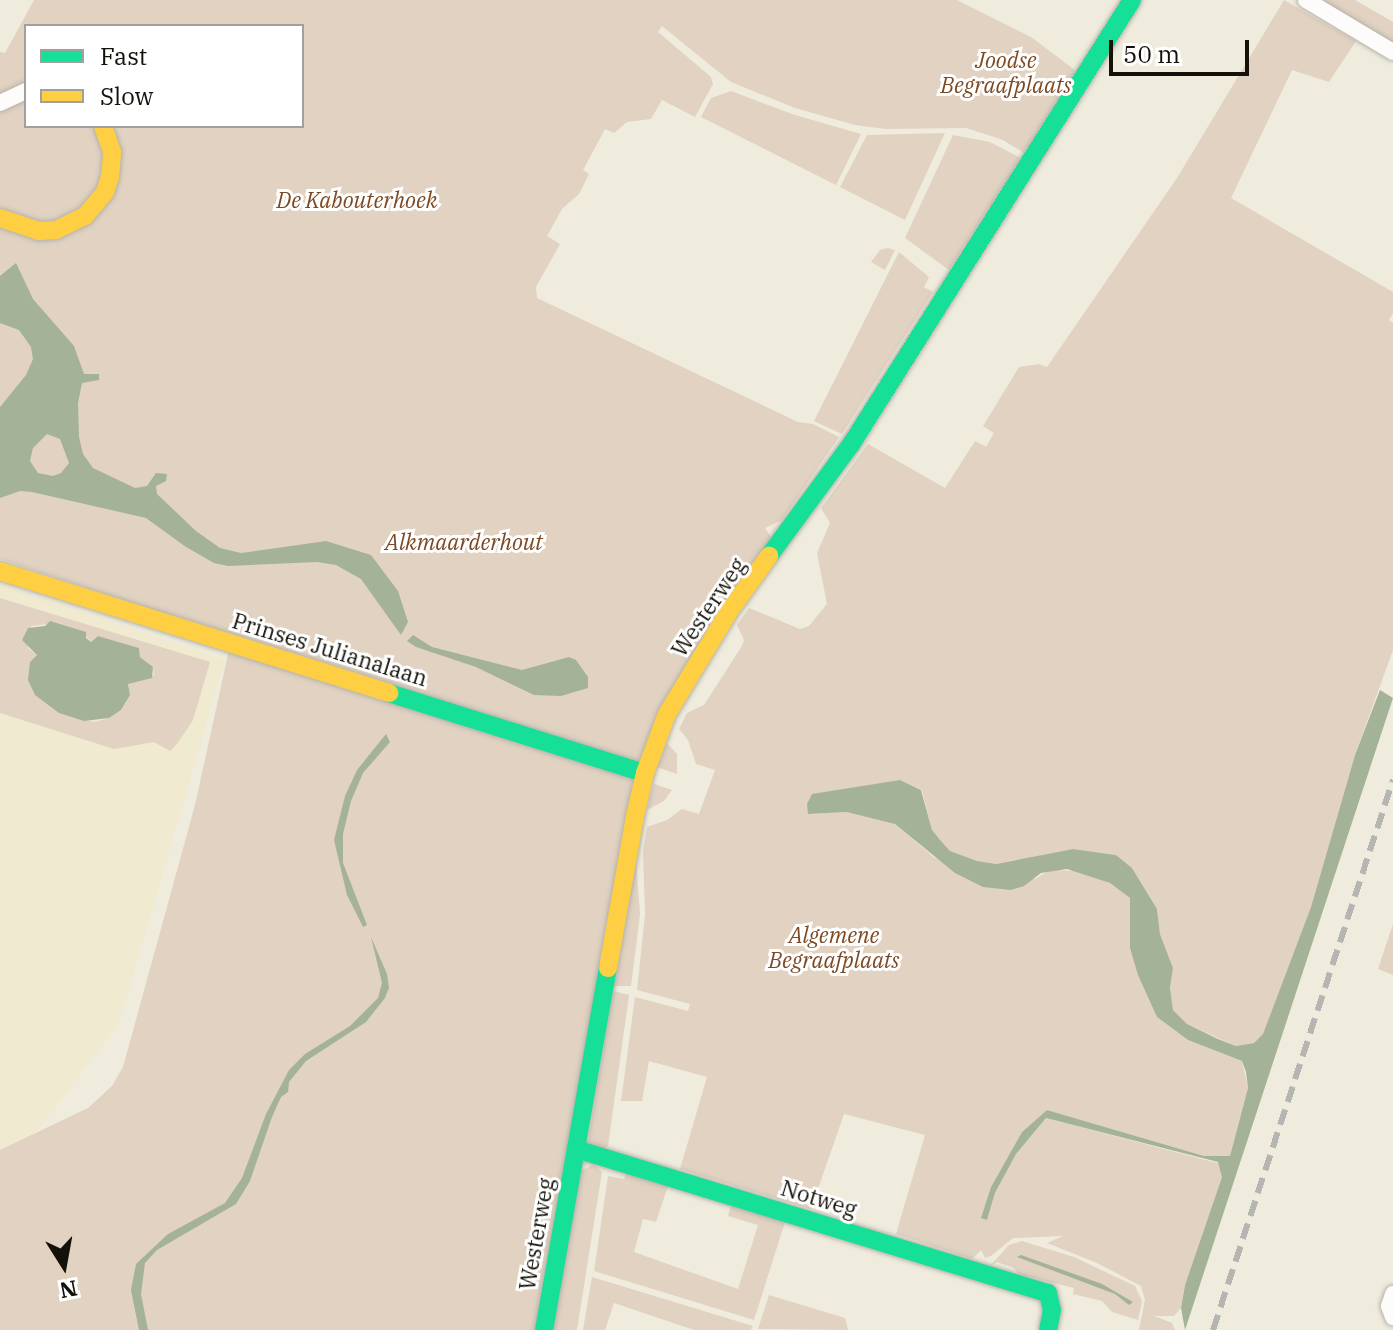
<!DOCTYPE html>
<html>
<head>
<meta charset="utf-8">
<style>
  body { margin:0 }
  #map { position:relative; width:1393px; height:1330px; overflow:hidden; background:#efecde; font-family:"IBM Plex Serif",serif }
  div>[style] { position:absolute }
  .built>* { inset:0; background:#f0ead1 }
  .green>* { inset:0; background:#e1d2c2 }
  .water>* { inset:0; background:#a4b397 }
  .roads { filter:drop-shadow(0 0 2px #b5b2a8) drop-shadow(0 0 2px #b5b2a8) }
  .street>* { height:16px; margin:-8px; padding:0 8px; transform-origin:8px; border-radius:8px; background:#fdfcfa }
  .fast>* { height:18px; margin:-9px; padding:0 9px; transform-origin:9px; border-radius:9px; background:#16e098 }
  .slow>* { height:18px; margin:-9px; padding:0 9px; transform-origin:9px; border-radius:9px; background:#ffcf43 }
  .rail>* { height:6px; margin-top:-3px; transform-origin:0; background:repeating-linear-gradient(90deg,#b5b5b2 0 16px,transparent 0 24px) }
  span { translate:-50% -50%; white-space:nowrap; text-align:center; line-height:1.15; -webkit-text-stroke:6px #fff; paint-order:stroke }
  .park-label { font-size:22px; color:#7d4923; font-style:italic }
  .street-label { font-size:22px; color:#131108 }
  .legend { position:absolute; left:24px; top:24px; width:280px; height:104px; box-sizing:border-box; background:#fff; border:2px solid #a1a09c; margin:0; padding:10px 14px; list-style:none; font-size:24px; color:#131108 }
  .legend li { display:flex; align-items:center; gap:16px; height:40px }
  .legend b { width:40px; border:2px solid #a1a09c }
  .north { position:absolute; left:24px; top:1226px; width:80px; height:80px; -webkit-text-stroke:6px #fff; paint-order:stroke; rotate:169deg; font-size:22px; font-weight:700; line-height:32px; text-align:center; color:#131108 }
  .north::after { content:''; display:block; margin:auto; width:28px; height:36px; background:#131108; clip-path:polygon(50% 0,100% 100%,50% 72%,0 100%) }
  .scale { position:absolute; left:1109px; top:40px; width:140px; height:36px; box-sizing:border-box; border:4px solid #131108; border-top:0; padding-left:10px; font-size:24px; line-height:28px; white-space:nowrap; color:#131108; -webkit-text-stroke:6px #fff; paint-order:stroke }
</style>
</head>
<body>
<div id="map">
  <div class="built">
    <div style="clip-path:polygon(0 584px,225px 660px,122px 1014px,116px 1028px,0 1180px)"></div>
  </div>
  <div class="green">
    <div style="clip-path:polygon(evenodd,34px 0,957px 0,1031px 37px,1076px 71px,1024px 153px,1003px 140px,966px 128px,886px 129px,855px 125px,795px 108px,731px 82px,662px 26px,658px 32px,711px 77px,713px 84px,695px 117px,662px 100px,651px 119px,627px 122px,614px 133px,605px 129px,583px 170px,589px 174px,579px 194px,562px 209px,547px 236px,560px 244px,536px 287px,537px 298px,798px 422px,813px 424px,839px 437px,782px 520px,765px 528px,771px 537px,637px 773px,535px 1330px,0 1330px,0 1150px,88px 1108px,112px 1086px,123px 1067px,195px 805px,232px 636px,0 559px,0 52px,5px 53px,34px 0,26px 26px,302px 26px,302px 126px,26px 126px,26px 26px)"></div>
    <div style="clip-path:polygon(1284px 0,1356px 41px,1329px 82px,1292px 70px,1231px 198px,1393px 292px,1393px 313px,1389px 320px,1393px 323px,1393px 650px,1355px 755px,1311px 907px,1263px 1035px,1254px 1043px,1236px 1046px,1187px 1024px,1173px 1010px,1170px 988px,1173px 968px,1160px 934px,1157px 909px,1132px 868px,1116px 855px,1073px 849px,995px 864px,977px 861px,950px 851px,941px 841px,932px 830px,922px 790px,900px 780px,856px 789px,808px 814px,847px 812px,882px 818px,895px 824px,935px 858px,1035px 879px,1050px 870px,1081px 871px,1110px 883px,1130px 898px,1130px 948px,1157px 1017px,1188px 1040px,1242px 1061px,1248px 1088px,1230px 1156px,1204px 1156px,1047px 1110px,1022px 1132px,991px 1187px,987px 1220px,995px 1193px,1016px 1154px,1046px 1118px,1221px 1164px,1222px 1177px,1185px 1285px,1181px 1308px,1174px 1316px,1154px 1316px,1172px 1323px,1175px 1330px,1139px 1330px,1145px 1300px,1141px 1286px,1097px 1263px,1047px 1243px,1063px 1236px,1013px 1238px,991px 1256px,985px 1258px,981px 1250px,972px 1259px,896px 1234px,925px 1135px,844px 1114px,811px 1209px,680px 1169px,707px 1077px,649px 1061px,642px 1101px,621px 1101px,635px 997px,688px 1011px,690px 1004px,637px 990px,645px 914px,643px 852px,647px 827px,667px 820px,682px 809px,699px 814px,715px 770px,696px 764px,688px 740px,679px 729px,687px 713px,704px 705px,742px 646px,744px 640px,737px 625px,749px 608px,800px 629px,809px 626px,827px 604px,817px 553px,830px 523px,821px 508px,868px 444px,945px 488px,975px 441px,986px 447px,994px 433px,983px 426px,1019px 367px,1039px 364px,1047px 367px,1177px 178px)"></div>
    <div style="clip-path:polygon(1325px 0,1355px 0,1393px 22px,1393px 43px,1323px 3px)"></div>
    <div style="clip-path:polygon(731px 91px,795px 115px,861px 134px,836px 185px,701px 117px,711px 98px)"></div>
    <div style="clip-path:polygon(945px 133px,905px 220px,840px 187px,867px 135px)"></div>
    <div style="clip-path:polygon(953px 135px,990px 142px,1021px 158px,949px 270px,905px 238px)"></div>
    <div style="clip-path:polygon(888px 248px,895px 250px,885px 270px,871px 262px,880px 250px)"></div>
    <div style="clip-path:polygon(899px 252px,929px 277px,924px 287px,933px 292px,842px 434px,814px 421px)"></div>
    <div style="clip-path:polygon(evenodd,0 598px,210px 662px,193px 720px,177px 744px,170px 751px,154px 742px,114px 749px,0 713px,0 598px,48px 624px,85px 635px,91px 642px,98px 636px,139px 648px,140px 657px,153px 667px,154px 675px,128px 684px,130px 695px,121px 710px,109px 718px,95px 722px,71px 717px,30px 663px,37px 655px,28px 648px,31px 626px,48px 624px)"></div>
    <div style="clip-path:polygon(667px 743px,677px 754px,677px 774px,657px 767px)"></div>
    <div style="clip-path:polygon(654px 784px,672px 790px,664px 801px,647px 810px)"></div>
    <div style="clip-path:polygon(636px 861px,640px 914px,631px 986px,614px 986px)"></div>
    <div style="clip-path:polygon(1393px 924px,1393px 975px,1378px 969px)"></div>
    <div style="clip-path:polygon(613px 991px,629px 995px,608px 1146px,602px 1152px,588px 1142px)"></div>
    <div style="clip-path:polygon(594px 1164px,602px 1172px,577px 1330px,552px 1330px,581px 1171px)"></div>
    <div style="clip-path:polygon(626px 1173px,668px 1186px,656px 1222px,643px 1219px,634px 1252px,738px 1289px,758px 1225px,728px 1216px,731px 1206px,785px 1222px,754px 1320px,594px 1271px,608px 1176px,624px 1179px)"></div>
    <div style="clip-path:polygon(1022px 1241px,1074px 1257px,1135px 1286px,1142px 1301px,1138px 1320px,1112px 1312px,1102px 1301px,1073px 1294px,1074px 1288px,1018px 1274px,1014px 1268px,997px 1262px,990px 1266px,1009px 1245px)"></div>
    <div style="clip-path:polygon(592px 1277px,753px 1326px,751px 1330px,694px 1330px,614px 1303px,605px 1330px,583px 1330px)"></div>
    <div style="clip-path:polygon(769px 1295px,845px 1318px,848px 1330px,758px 1329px)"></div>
  </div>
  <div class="water">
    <div style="clip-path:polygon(evenodd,16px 263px,33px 299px,74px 346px,84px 374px,99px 374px,99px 380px,82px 383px,78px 403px,79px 437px,83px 454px,93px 468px,135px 488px,147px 486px,156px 473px,167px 474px,166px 481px,156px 486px,157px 494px,196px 531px,220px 548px,241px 553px,326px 541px,371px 555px,398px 591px,408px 622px,401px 635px,361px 579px,336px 565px,317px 562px,228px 566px,214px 563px,186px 547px,146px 518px,32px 492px,20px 491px,0 498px,0 407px,26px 375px,33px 359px,31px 347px,19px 330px,0 323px,0 276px,16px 263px,47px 434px,60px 439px,69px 463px,61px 473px,53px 476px,38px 473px,30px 461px,33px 448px,47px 434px)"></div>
    <div style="clip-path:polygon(50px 621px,86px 632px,86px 638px,91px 642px,98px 636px,139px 648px,140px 657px,153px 667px,152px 678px,128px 684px,130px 695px,121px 710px,109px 718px,84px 721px,59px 713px,35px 695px,28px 680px,30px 662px,37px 655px,22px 640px,28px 628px,45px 626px)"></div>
    <div style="clip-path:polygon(413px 635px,432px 647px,522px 670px,569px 657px,576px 660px,588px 677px,588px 688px,561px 696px,534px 695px,476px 667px,416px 647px,407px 641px)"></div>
    <div style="clip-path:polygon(1380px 690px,1393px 698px,1185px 1330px,1181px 1308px,1185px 1285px,1222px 1177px,1218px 1162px,1046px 1118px,1016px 1154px,995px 1193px,987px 1220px,981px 1218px,991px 1187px,1022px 1132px,1047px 1110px,1204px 1156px,1230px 1156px,1248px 1088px,1246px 1072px,1242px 1061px,1188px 1040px,1157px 1017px,1138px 975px,1130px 948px,1130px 898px,1110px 883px,1067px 869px,1041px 873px,1024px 886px,1011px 890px,983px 887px,955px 873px,895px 824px,847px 812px,808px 814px,807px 804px,812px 794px,900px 780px,921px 790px,932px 830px,941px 841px,950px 851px,977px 861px,996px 864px,1073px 849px,1116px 855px,1132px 868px,1157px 909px,1160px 934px,1173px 968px,1170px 988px,1173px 1010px,1187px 1024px,1218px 1039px,1236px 1046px,1254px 1043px,1263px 1034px,1311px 907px,1355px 755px)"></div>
    <div style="clip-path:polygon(386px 734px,390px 742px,363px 773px,351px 801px,343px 834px,343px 863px,367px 925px,363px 927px,347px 895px,334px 840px,345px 796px,357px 770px)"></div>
    <div style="clip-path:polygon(371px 937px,387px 974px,389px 988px,385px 998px,366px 1022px,306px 1061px,289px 1082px,288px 1092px,281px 1097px,272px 1117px,250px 1181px,236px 1204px,157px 1250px,145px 1263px,141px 1294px,148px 1330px,139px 1330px,131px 1290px,136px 1264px,168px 1234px,225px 1203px,242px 1178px,266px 1114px,289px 1070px,305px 1054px,350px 1026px,378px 998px,382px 983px)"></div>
    <div style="clip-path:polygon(1021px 1255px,1102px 1284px,1133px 1302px,1129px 1305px,1115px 1294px,1017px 1257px)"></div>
  </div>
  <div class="roads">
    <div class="street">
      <div style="left:1306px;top:0;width:101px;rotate:30.9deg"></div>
      <div style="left:0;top:103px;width:29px;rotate:-25deg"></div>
      <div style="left:1393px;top:1294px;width:13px;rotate:108deg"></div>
      <div style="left:1389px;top:1306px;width:12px;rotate:70deg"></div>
    </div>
    <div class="fast">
      <div style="left:769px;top:556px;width:140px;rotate:-53.7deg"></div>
      <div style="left:852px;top:443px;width:524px;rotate:-57.7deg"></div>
      <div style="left:389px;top:693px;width:268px;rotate:17.4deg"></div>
      <div style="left:576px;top:1149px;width:493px;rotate:17deg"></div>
      <div style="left:1048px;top:1293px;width:17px;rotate:77deg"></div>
      <div style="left:1052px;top:1310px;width:20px;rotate:101deg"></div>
      <div style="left:544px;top:1330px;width:368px;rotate:-80deg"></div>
    </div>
    <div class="slow">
      <div style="left:0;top:218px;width:41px;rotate:18.4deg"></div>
      <div style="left:39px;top:231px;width:17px;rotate:-3deg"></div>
      <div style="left:56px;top:230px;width:32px;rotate:-26deg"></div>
      <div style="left:85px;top:216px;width:31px;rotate:-50deg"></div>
      <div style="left:105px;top:192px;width:16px;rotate:-72deg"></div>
      <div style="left:110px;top:177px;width:25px;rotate:-85deg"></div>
      <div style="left:112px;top:152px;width:28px;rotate:-109deg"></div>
      <div style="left:0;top:571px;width:408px;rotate:17.4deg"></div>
      <div style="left:608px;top:968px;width:154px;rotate:-79.9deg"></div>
      <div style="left:635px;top:816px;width:44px;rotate:-76.9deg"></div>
      <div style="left:645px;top:773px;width:63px;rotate:-69.6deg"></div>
      <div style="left:667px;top:714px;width:122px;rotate:-58.8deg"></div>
      <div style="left:730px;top:610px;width:67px;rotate:-54.2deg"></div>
    </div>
  </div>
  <div class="rail">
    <div style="left:1213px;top:1330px;width:579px;rotate:-71.88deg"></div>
  </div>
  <div class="park-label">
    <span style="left:1006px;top:72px">Joodse<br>Begraafplaats</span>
    <span style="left:357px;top:200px">De Kabouterhoek</span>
    <span style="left:464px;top:542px">Alkmaarderhout</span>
    <span style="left:834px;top:947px">Algemene<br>Begraafplaats</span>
  </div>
  <div class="street-label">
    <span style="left:708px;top:607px;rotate:-56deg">Westerweg</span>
    <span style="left:330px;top:649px;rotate:17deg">Prinses Julianalaan</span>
    <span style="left:819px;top:1198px;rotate:17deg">Notweg</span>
    <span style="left:536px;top:1234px;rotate:-80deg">Westerweg</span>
  </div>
  <ul class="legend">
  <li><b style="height:10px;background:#16e098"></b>Fast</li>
  <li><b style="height:10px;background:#ffcf43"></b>Slow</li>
  </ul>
  <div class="north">N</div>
  <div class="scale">50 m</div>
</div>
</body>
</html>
